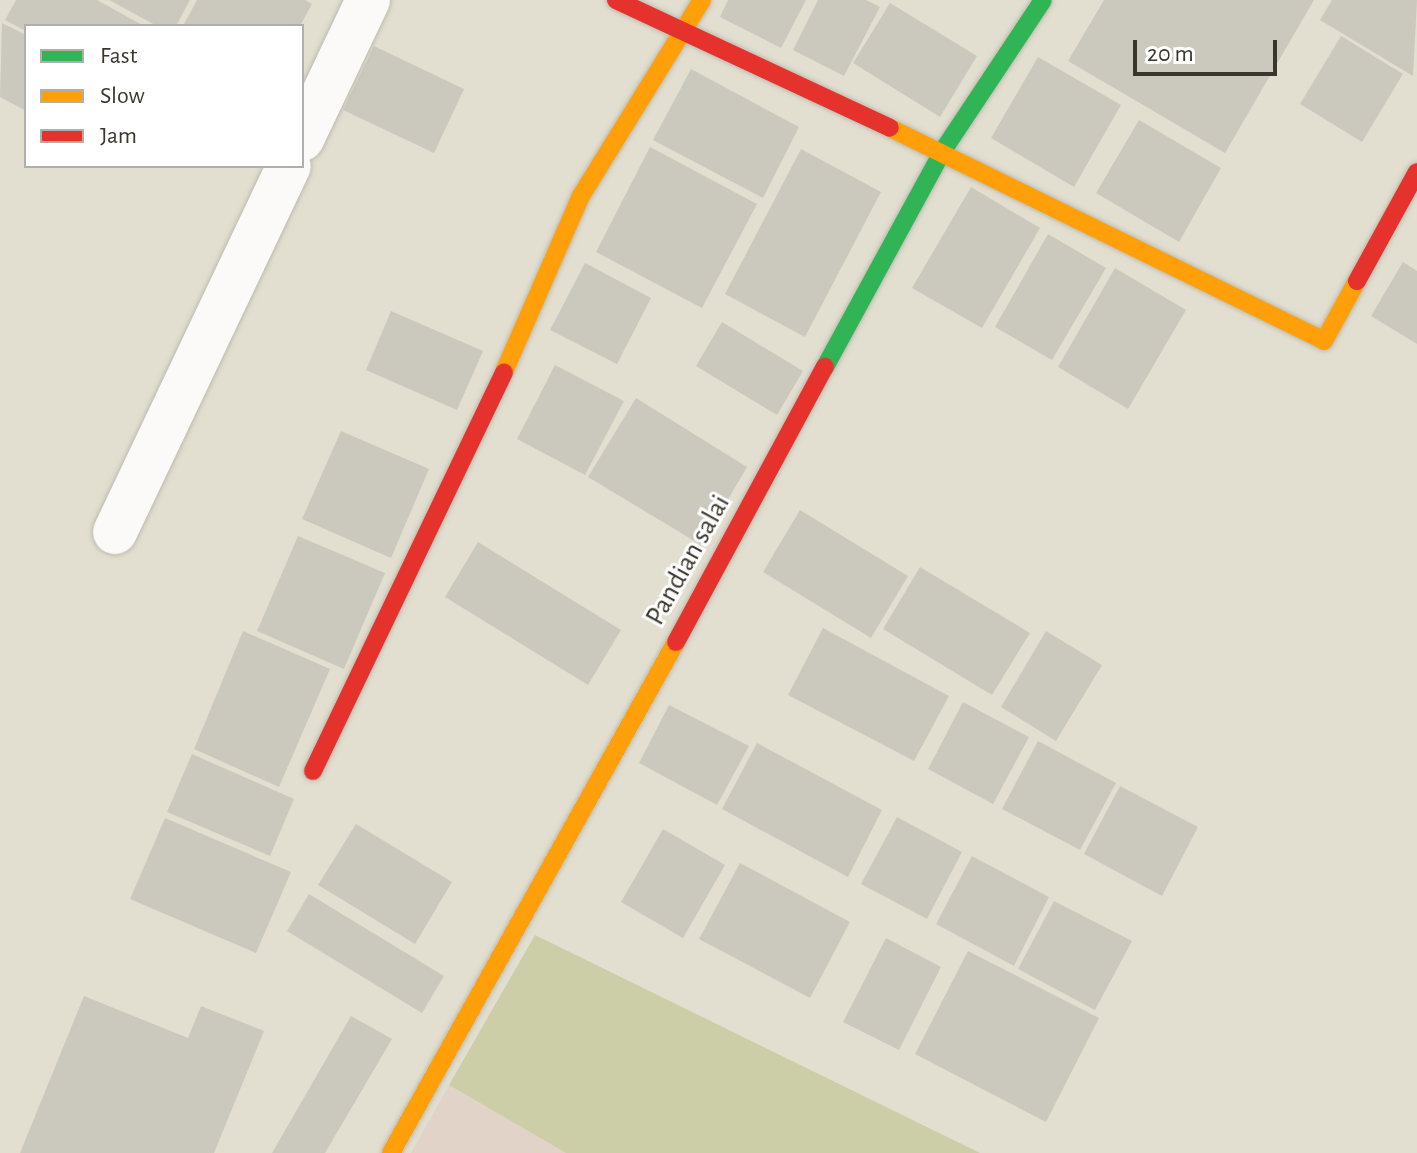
<!DOCTYPE html>
<html>
<head>
<meta charset="utf-8">
<style>
  body { margin:0 }
  #map { position:relative; width:1417px; height:1153px; overflow:hidden; background:#e2dfd0; font-family:"Alegreya Sans",sans-serif }
  div>[style] { position:absolute }
  .commercial>* { inset:0; background:#e1d3c7 }
  .green>* { inset:0; background:#cccea8 }
  .building>* { inset:0; background:#cbc9bd }
  .roads { filter:drop-shadow(0 0 2px #bdbbb0) drop-shadow(0 0 2px #bdbbb0) }
  .street>* { height:44px; margin:-22px; padding:0 22px; transform-origin:22px; border-radius:22px; background:#fbfaf8 }
  .fast>* { height:18px; margin:-9px; padding:0 9px; transform-origin:9px; border-radius:9px; background:#30b455 }
  .slow>* { height:18px; margin:-9px; padding:0 9px; transform-origin:9px; border-radius:9px; background:#ff9f0a }
  .jam>* { height:18px; margin:-9px; padding:0 9px; transform-origin:9px; border-radius:9px; background:#e5322d }
  span { translate:-50% -50%; white-space:nowrap; text-align:center; line-height:1.15; -webkit-text-stroke:6px #fff; paint-order:stroke }
  .street-label { font-size:28px; color:#39372c }
  .legend { position:absolute; left:24px; top:24px; width:280px; height:144px; box-sizing:border-box; background:#fff; border:2px solid #b0afab; margin:0; padding:10px 14px; list-style:none; font-size:24px; color:#39372c }
  .legend li { display:flex; align-items:center; gap:16px; height:40px }
  .legend b { width:40px; border:2px solid #b0afab }
  .scale { position:absolute; left:1133px; top:40px; width:144px; height:36px; box-sizing:border-box; border:4px solid #39372c; border-top:0; padding-left:10px; font-size:24px; line-height:28px; white-space:nowrap; color:#39372c; -webkit-text-stroke:6px #fff; paint-order:stroke }
</style>
</head>
<body>
<div id="map">
  <div class="commercial">
    <div style="clip-path:polygon(449px 1085px,566px 1153px,411px 1153px)"></div>
  </div>
  <div class="green">
    <div style="clip-path:polygon(535px 935px,980px 1153px,566px 1153px,449px 1085px)"></div>
  </div>
  <div class="building">
    <div style="clip-path:polygon(16px 0,97px 0,144px 26px,26px 26px,26px 31px,5px 20px)"></div>
    <div style="clip-path:polygon(109px 0,190px 0,176px 26px,157px 26px)"></div>
    <div style="clip-path:polygon(197px 0,305px 0,312px 4px,300px 26px,183px 26px)"></div>
    <div style="clip-path:polygon(728px 0,806px 0,781px 48px,720px 17px)"></div>
    <div style="clip-path:polygon(818px 0,866px 0,880px 7px,844px 76px,793px 50px)"></div>
    <div style="clip-path:polygon(1104px 0,1314px 0,1225px 153px,1068px 61px)"></div>
    <div style="clip-path:polygon(1332px 0,1417px 0,1413px 76px,1320px 20px)"></div>
    <div style="clip-path:polygon(890px 3px,977px 56px,940px 117px,853px 63px)"></div>
    <div style="clip-path:polygon(2px 23px,26px 35px,26px 111px,0 97px)"></div>
    <div style="clip-path:polygon(1341px 36px,1403px 74px,1362px 142px,1300px 104px)"></div>
    <div style="clip-path:polygon(374px 46px,464px 89px,434px 153px,343px 110px)"></div>
    <div style="clip-path:polygon(1038px 57px,1121px 105px,1074px 187px,991px 138px)"></div>
    <div style="clip-path:polygon(691px 69px,799px 127px,763px 198px,653px 140px)"></div>
    <div style="clip-path:polygon(1139px 120px,1221px 168px,1179px 242px,1096px 193px)"></div>
    <div style="clip-path:polygon(650px 147px,757px 204px,702px 308px,596px 252px)"></div>
    <div style="clip-path:polygon(801px 149px,881px 192px,805px 337px,725px 294px)"></div>
    <div style="clip-path:polygon(971px 187px,1040px 228px,982px 328px,912px 288px)"></div>
    <div style="clip-path:polygon(1048px 234px,1106px 268px,1052px 360px,995px 327px)"></div>
    <div style="clip-path:polygon(1403px 262px,1417px 271px,1417px 344px,1371px 316px)"></div>
    <div style="clip-path:polygon(585px 263px,651px 298px,617px 364px,550px 330px)"></div>
    <div style="clip-path:polygon(1115px 268px,1186px 310px,1128px 409px,1058px 367px)"></div>
    <div style="clip-path:polygon(391px 311px,483px 351px,457px 410px,366px 370px)"></div>
    <div style="clip-path:polygon(722px 322px,803px 371px,777px 415px,696px 366px)"></div>
    <div style="clip-path:polygon(555px 365px,624px 401px,585px 475px,517px 439px)"></div>
    <div style="clip-path:polygon(636px 398px,747px 467px,701px 545px,588px 477px)"></div>
    <div style="clip-path:polygon(341px 431px,429px 469px,391px 558px,302px 519px)"></div>
    <div style="clip-path:polygon(800px 510px,908px 576px,871px 638px,763px 572px)"></div>
    <div style="clip-path:polygon(298px 536px,385px 573px,344px 669px,257px 631px)"></div>
    <div style="clip-path:polygon(478px 542px,621px 630px,588px 685px,445px 597px)"></div>
    <div style="clip-path:polygon(920px 567px,1030px 633px,992px 695px,883px 629px)"></div>
    <div style="clip-path:polygon(823px 628px,949px 696px,914px 761px,788px 695px)"></div>
    <div style="clip-path:polygon(243px 631px,330px 669px,279px 787px,194px 749px)"></div>
    <div style="clip-path:polygon(1046px 631px,1102px 665px,1056px 741px,1001px 707px)"></div>
    <div style="clip-path:polygon(963px 702px,1029px 737px,993px 804px,928px 769px)"></div>
    <div style="clip-path:polygon(669px 705px,749px 746px,717px 805px,639px 763px)"></div>
    <div style="clip-path:polygon(1038px 741px,1116px 783px,1080px 850px,1002px 809px)"></div>
    <div style="clip-path:polygon(757px 743px,882px 810px,848px 877px,722px 809px)"></div>
    <div style="clip-path:polygon(192px 754px,294px 799px,270px 856px,167px 812px)"></div>
    <div style="clip-path:polygon(1120px 786px,1198px 827px,1162px 896px,1084px 854px)"></div>
    <div style="clip-path:polygon(897px 817px,962px 852px,927px 919px,861px 884px)"></div>
    <div style="clip-path:polygon(165px 818px,291px 872px,256px 953px,130px 899px)"></div>
    <div style="clip-path:polygon(356px 824px,452px 882px,415px 944px,318px 885px)"></div>
    <div style="clip-path:polygon(663px 829px,725px 865px,683px 938px,621px 902px)"></div>
    <div style="clip-path:polygon(972px 856px,1049px 897px,1014px 966px,936px 924px)"></div>
    <div style="clip-path:polygon(740px 863px,850px 922px,810px 998px,699px 939px)"></div>
    <div style="clip-path:polygon(309px 894px,444px 976px,422px 1013px,287px 931px)"></div>
    <div style="clip-path:polygon(1054px 901px,1132px 941px,1095px 1010px,1018px 969px)"></div>
    <div style="clip-path:polygon(886px 938px,941px 967px,899px 1050px,843px 1022px)"></div>
    <div style="clip-path:polygon(968px 951px,1099px 1018px,1046px 1122px,915px 1054px)"></div>
    <div style="clip-path:polygon(84px 996px,188px 1038px,201px 1006px,264px 1031px,214px 1153px,20px 1153px)"></div>
    <div style="clip-path:polygon(351px 1016px,392px 1039px,325px 1153px,272px 1153px)"></div>
  </div>
  <div class="roads">
    <div class="street">
      <div style="left:302px;top:139px;width:154px;rotate:-64.6deg"></div>
      <div style="left:115px;top:532px;width:405px;rotate:-64.6deg"></div>
    </div>
    <div class="fast">
      <div style="left:825px;top:367px;width:245px;rotate:-61.4deg"></div>
      <div style="left:942px;top:152px;width:182px;rotate:-56.4deg"></div>
    </div>
    <div class="slow">
      <div style="left:890px;top:128px;width:483px;rotate:26.1deg"></div>
      <div style="left:1324px;top:341px;width:68px;rotate:-61.2deg"></div>
      <div style="left:504px;top:372px;width:192px;rotate:-66.4deg"></div>
      <div style="left:581px;top:196px;width:230px;rotate:-58.3deg"></div>
      <div style="left:391px;top:1153px;width:585px;rotate:-60.85deg"></div>
    </div>
    <div class="jam">
      <div style="left:616px;top:0;width:302px;rotate:25deg"></div>
      <div style="left:1357px;top:281px;width:124px;rotate:-61.2deg"></div>
      <div style="left:676px;top:642px;width:313px;rotate:-61.6deg"></div>
      <div style="left:313px;top:771px;width:442px;rotate:-64.4deg"></div>
    </div>
  </div>
  <div class="street-label">
    <span style="left:688px;top:560px;rotate:-61deg">Pandian salai</span>
  </div>
  <ul class="legend">
  <li><b style="height:10px;background:#30b455"></b>Fast</li>
  <li><b style="height:10px;background:#ff9f0a"></b>Slow</li>
  <li><b style="height:10px;background:#e5322d"></b>Jam</li>
  </ul>
  <div class="scale">20 m</div>
</div>
</body>
</html>
